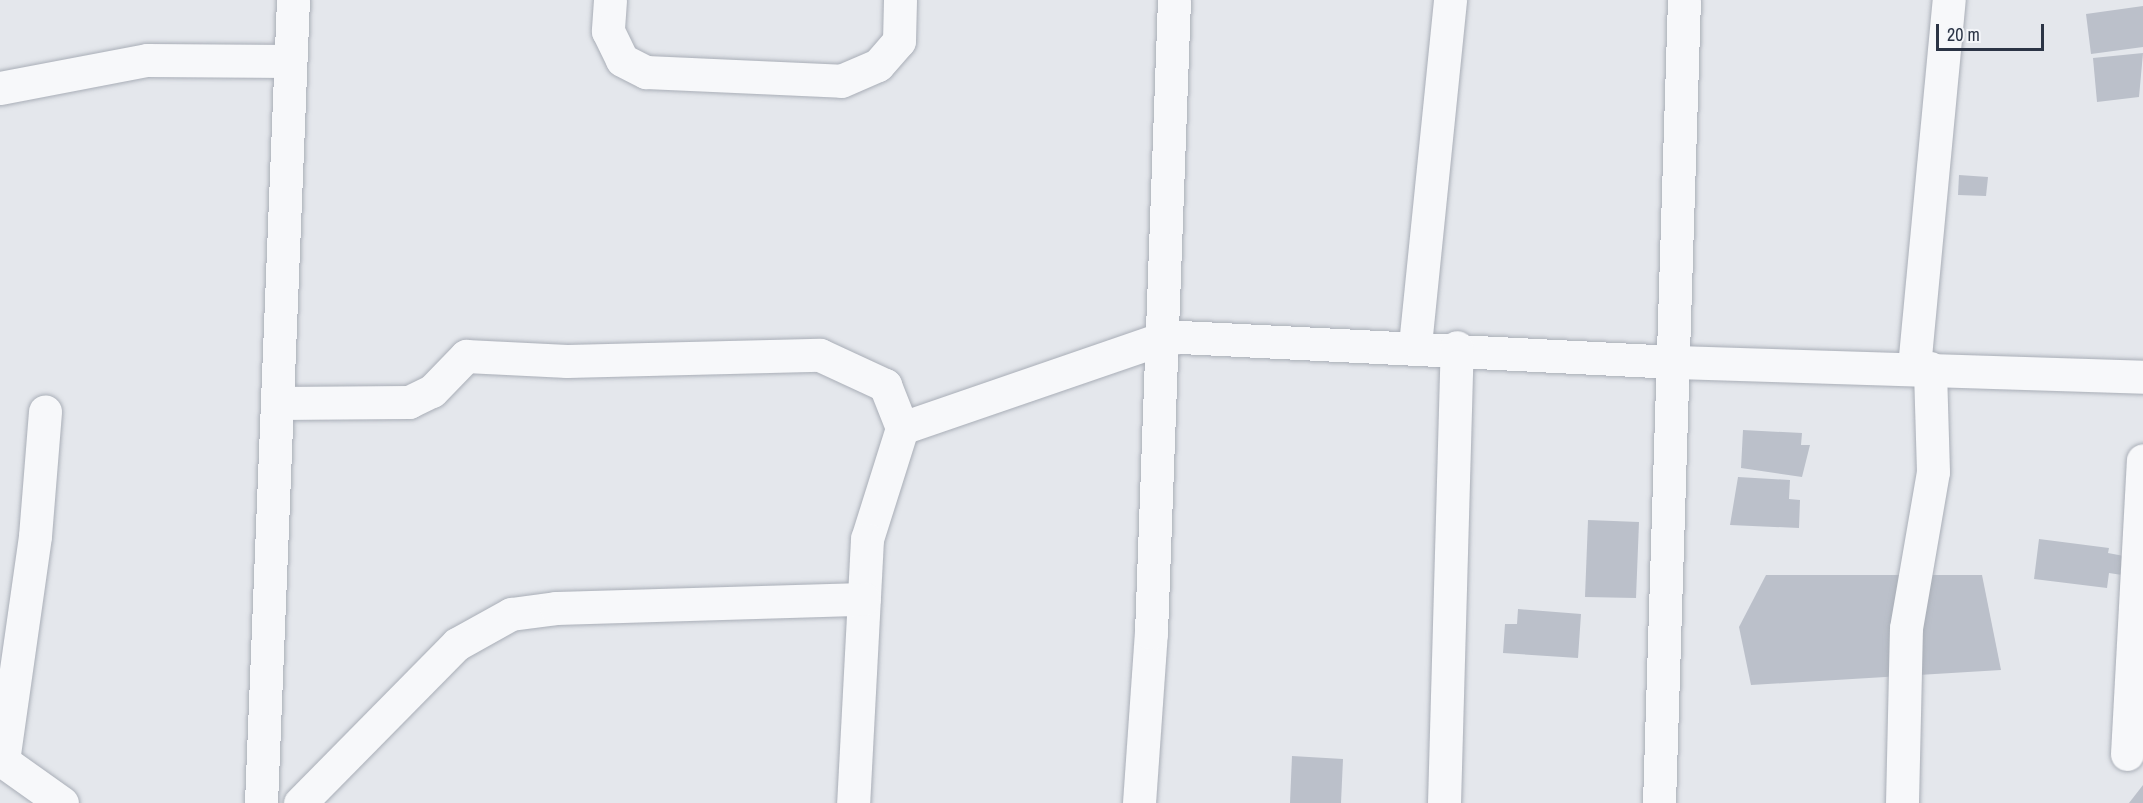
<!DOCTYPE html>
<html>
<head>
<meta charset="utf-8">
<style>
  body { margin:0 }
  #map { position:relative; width:2143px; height:803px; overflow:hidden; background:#e4e7ec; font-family:"Archivo Narrow",sans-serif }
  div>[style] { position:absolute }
  .building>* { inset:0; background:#bbc0ca }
  .roads { filter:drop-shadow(0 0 2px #a9aeb7) drop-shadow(0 0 2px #a9aeb7) }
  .street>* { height:33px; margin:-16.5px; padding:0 16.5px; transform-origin:16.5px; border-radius:16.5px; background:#f7f8fa }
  span { translate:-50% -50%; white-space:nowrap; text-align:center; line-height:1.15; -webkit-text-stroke:5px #f4f6f9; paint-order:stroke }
  .scale { position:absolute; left:1936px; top:24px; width:108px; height:27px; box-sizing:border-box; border:3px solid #2b3445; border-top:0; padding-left:8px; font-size:18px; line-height:21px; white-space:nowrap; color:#2b3445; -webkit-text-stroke:4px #f4f6f9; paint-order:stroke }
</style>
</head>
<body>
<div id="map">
  <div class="building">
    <div style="clip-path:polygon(2143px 6px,2143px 47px,2091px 54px,2086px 14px)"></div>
    <div style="clip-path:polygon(2143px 53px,2139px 97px,2097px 102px,2093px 58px)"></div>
    <div style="clip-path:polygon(1959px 175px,1988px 177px,1986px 196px,1958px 195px)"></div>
    <div style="clip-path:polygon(1743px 430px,1802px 433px,1801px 445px,1810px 445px,1802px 477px,1741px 468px)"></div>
    <div style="clip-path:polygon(1738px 477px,1790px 480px,1789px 499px,1800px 500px,1799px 528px,1730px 525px)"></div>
    <div style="clip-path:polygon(1588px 520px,1639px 522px,1636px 598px,1585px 597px)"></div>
    <div style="clip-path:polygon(2039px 539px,2109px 548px,2108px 553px,2124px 556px,2122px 575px,2109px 573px,2107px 588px,2034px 579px)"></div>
    <div style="clip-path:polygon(1766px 575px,1982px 575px,2001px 670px,1751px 685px,1739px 627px)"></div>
    <div style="clip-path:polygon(1518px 609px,1581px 614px,1578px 658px,1503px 653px,1505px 624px,1517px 624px)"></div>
    <div style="clip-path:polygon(1292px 756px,1343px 759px,1341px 803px,1290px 803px)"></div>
    <div style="clip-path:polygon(2143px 785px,2143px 803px,2129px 803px)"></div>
  </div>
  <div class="roads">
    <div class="street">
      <div style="left:610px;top:0;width:31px;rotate:94deg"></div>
      <div style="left:608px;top:31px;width:32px;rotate:64deg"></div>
      <div style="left:622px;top:60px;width:27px;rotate:27deg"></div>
      <div style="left:646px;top:72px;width:195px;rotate:2.6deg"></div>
      <div style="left:841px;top:81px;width:40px;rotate:-23.4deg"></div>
      <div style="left:878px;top:65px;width:32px;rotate:-49deg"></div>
      <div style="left:899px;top:41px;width:41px;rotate:-88.6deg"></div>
      <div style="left:0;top:88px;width:150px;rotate:-10.8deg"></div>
      <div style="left:147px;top:60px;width:143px;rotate:0.4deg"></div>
      <div style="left:1415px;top:345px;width:347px;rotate:-84.2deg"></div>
      <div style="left:1914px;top:367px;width:369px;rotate:-84.6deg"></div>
      <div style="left:277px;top:403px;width:132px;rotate:-0.4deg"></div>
      <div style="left:409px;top:402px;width:25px;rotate:-26deg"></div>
      <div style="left:432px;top:391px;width:49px;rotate:-45.8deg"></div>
      <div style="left:466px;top:356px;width:101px;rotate:2.8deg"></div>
      <div style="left:567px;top:361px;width:253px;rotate:-1.4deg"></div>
      <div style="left:820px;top:355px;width:72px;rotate:24.8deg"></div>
      <div style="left:885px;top:385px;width:46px;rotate:68.4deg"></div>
      <div style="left:902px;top:428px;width:116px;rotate:107.5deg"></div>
      <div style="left:867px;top:539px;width:264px;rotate:93deg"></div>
      <div style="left:902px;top:428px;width:274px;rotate:-19deg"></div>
      <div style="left:1161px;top:339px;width:20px;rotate:-6deg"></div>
      <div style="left:1181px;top:337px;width:497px;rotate:2.9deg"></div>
      <div style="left:1677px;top:362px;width:466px;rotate:1.8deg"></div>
      <div style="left:2127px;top:754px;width:294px;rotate:-86.9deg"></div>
      <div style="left:0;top:759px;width:76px;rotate:35.4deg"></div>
      <div style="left:3px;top:761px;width:227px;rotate:-81.9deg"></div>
      <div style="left:35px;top:536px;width:125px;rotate:-85.4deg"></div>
      <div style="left:261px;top:803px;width:804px;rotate:-87.72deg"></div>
      <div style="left:300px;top:803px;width:223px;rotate:-45.4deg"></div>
      <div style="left:457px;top:644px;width:62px;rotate:-29.1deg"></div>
      <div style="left:511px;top:614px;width:45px;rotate:-7.6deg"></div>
      <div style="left:556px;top:608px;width:308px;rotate:-1.7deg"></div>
      <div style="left:1139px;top:803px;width:170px;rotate:-86deg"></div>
      <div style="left:1151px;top:633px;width:633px;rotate:-87.92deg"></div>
      <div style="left:1444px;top:803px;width:456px;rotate:-88.4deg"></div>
      <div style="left:1659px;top:803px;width:803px;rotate:-88.22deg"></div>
      <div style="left:1902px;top:803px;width:175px;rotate:-88.7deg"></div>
      <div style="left:1906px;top:628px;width:158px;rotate:-80.2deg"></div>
      <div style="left:1933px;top:472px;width:104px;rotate:-91.7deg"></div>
    </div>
  </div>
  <div class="scale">20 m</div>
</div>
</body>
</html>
